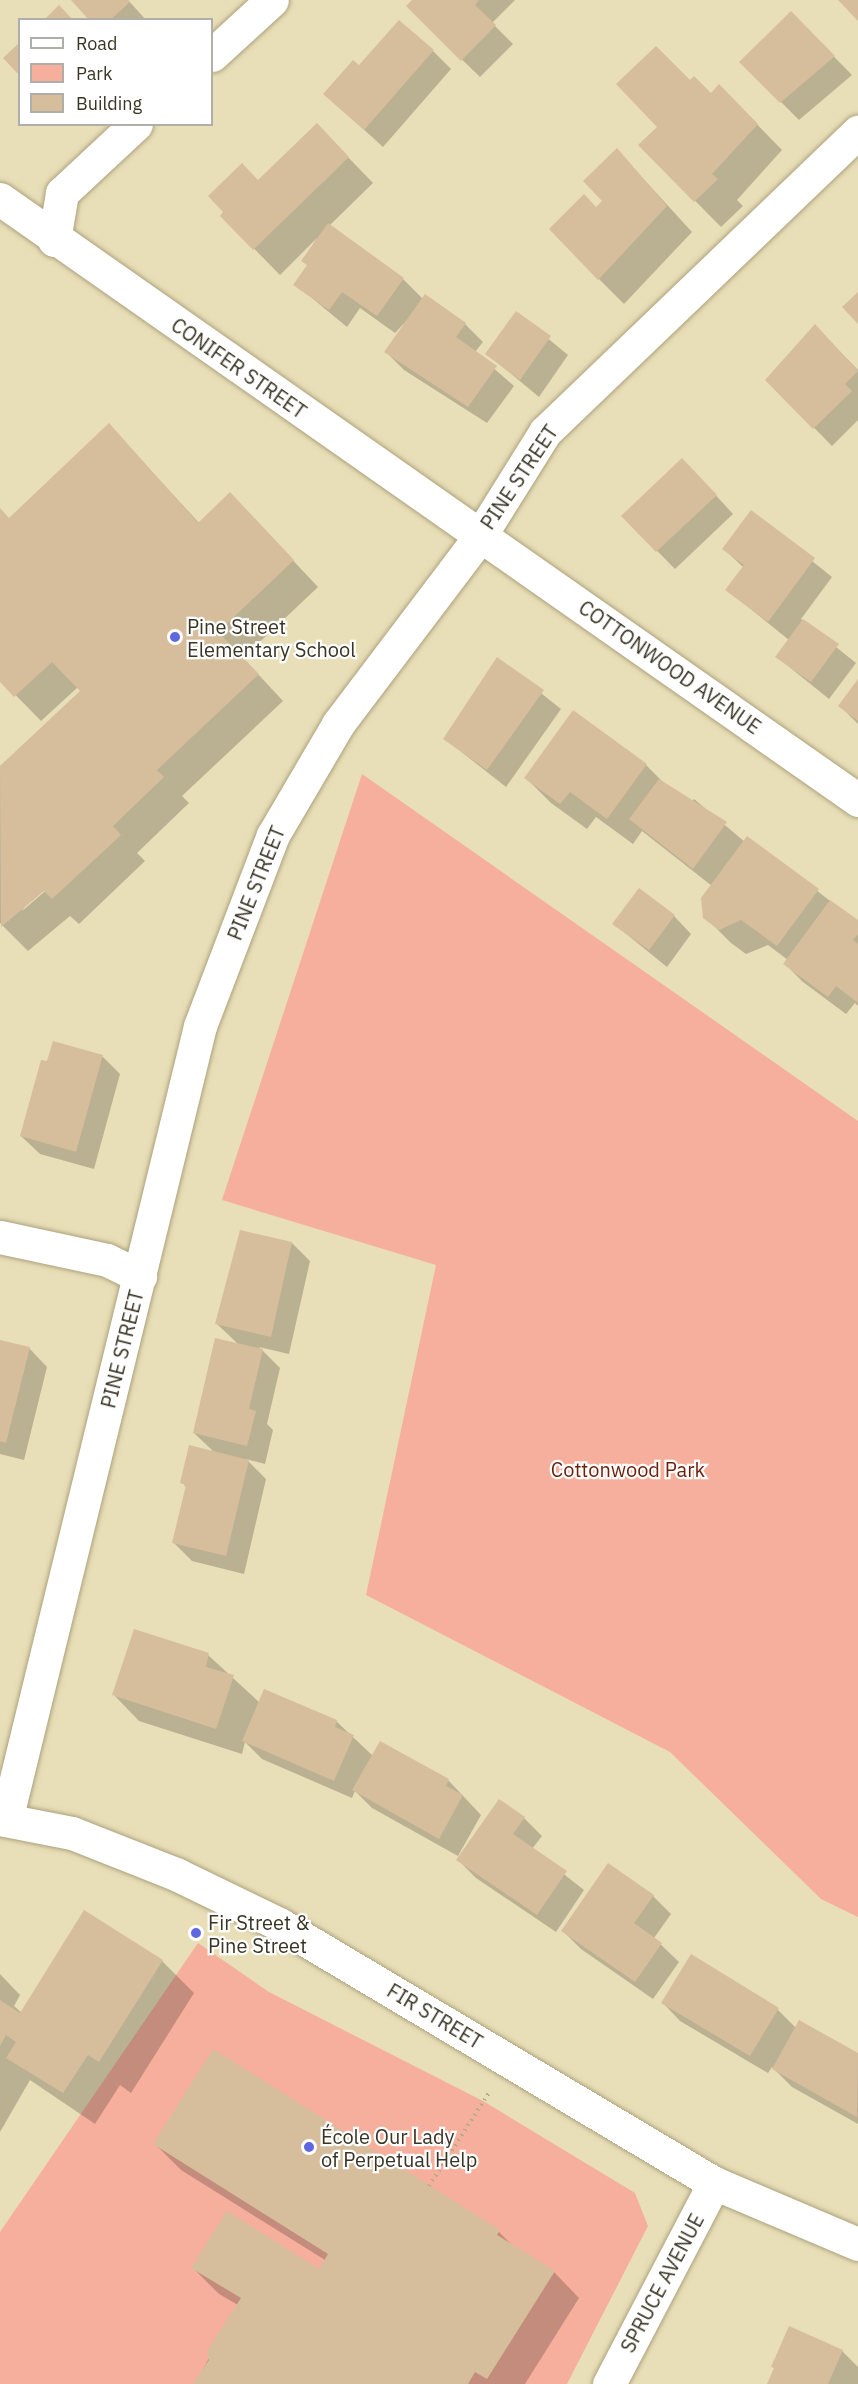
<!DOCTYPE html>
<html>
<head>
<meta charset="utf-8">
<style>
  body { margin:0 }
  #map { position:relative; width:858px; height:2384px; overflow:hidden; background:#e8deb7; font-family:"IBM Plex Sans",sans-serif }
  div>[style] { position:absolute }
  .green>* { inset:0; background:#f6af9c }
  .shadow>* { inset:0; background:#0003 }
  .building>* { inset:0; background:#d6be9d }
  .path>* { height:4px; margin-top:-2px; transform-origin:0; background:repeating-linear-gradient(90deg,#b2aa8a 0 1.5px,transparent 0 6px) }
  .roads { filter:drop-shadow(0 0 2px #aca27e) drop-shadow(0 0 2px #aca27e) }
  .minor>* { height:33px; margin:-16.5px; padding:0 16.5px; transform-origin:16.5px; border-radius:16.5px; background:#fff }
  .tertiary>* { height:33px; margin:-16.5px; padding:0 16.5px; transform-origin:16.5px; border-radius:16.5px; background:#fff }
  .dots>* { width:16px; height:16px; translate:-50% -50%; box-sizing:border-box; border:3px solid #fff; border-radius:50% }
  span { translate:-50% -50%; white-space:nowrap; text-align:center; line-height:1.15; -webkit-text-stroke:4.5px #fff; paint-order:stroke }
  .street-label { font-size:20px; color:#383525 }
  .poi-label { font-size:20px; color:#383525 }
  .left { translate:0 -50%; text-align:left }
  .park-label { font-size:20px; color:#6c1f0b }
  .legend { position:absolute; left:18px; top:18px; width:195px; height:108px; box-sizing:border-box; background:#fff; border:2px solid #afaea8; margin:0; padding:8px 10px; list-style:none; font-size:18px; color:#383525 }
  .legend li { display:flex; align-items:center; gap:12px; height:30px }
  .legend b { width:30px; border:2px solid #afaea8 }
</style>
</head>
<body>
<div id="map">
  <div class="green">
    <div style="clip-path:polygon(362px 774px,858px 1121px,858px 1917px,821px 1899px,670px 1752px,366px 1595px,436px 1265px,222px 1200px)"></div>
    <div style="clip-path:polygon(198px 1943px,269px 1992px,483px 2101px,635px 2193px,648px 2226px,567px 2384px,0 2384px,0 2232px)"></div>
  </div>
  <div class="shadow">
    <div style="clip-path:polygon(73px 0,128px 0,146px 20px,91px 20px)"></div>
    <div style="clip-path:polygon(415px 0,515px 0,492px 23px,513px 44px,480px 77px,408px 7px)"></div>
    <div style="clip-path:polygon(791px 13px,852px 75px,799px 120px,741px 62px)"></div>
    <div style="clip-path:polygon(433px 51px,451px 69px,383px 147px,325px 94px)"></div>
    <div style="clip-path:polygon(690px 82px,745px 112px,782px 150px,737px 200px,743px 206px,721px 227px,640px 145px,659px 127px)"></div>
    <div style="clip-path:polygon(617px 150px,692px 232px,624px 304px,599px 279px,596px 208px,604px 201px)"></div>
    <div style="clip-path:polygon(342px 151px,373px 183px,329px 226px,403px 279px,423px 299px,465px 324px,483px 342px,475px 352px,514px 386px,487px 423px,404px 370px,386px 352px,410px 317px,395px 333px,360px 308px,347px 327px,295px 284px,308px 266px,303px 261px,317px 238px,280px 275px,222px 216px,258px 182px)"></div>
    <div style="clip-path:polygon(517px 313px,568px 355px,539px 397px,487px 354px)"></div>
    <div style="clip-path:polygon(815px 326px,858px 370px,858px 420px,832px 446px,767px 380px)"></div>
    <div style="clip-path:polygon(evenodd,109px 425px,200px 524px,255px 520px,318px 587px,243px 658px,283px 701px,182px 796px,189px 803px,137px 853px,145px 861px,79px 924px,70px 916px,28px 951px,0 923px,0 768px,82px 691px,78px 687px,41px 721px,0 679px,0 509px,9px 519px,109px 425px,48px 885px,50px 887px,22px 911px,26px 904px,48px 885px)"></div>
    <div style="clip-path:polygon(700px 478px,733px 514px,675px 569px,623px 516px)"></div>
    <div style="clip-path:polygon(751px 512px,832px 577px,801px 619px,856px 663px,829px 699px,777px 657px,789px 640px,727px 590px,744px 568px,724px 549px)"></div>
    <div style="clip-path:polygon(498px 659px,561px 709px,506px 787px,445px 739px)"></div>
    <div style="clip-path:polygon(858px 681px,858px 724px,840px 706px)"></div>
    <div style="clip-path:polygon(646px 765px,670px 789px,690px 804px,694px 799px,745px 842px,747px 838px,858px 922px,858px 1006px,855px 1003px,846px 1014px,803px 982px,785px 964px,788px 960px,768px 945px,746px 954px,731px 943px,705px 917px,712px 886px,642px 831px,633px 844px,596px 817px,587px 829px,551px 803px,526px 778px)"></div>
    <div style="clip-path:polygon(674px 916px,691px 934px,667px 967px,614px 924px)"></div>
    <div style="clip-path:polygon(102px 1056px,120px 1074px,94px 1169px,40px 1154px,21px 1136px)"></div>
    <div style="clip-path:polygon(292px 1243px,310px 1261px,289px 1354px,259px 1347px,280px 1368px,267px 1424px,273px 1430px,265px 1464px,246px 1459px,266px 1479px,244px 1574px,192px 1561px,174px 1543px,187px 1488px,182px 1482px,215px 1453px,194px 1433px,238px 1344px,217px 1324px)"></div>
    <div style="clip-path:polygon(0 1341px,29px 1348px,47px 1367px,24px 1460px,0 1454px)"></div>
    <div style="clip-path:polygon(208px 1655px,260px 1703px,336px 1721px,373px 1756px,380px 1743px,449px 1781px,481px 1815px,458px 1856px,372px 1808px,355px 1791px,352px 1798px,262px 1759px,245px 1742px,242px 1754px,139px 1721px,114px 1695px)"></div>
    <div style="clip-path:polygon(524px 1818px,542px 1836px,532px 1849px,584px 1890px,556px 1932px,476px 1878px,458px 1860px)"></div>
    <div style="clip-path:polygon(653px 1896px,671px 1914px,654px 1938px,679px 1962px,653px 1999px,581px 1949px,563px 1931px)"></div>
    <div style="clip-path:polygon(692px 1956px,778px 2010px,796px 2028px,800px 2022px,858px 2055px,858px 2124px,792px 2087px,772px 2067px,768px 2073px,680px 2021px,663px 2003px)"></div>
    <div style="clip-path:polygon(162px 1961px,194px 1993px,131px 2093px,120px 2085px,95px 2124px,30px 2080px,0 2132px,0 1974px,20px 1995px,14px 2006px,22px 2013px)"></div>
    <div style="clip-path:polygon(155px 2144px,499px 2232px,515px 2248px,554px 2272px,579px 2298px,525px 2384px,195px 2384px,238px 2305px,219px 2294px,193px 2268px,319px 2271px,325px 2260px,181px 2170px)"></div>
    <div style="clip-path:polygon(842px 2351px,858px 2367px,858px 2384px,769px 2384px)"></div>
  </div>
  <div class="building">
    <div style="clip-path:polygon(71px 0,128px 0,130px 2px,110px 20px,89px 20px)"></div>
    <div style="clip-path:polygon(412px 0,479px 0,475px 5px,496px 25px,461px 61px,406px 6px)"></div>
    <div style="clip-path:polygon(838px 0,858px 0,858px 21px)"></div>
    <div style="clip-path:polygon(59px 5px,73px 20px,44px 20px)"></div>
    <div style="clip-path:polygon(791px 11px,835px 56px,780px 103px,739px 62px)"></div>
    <div style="clip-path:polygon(399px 20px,434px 50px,364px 130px,323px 94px,353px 60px,359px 65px)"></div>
    <div style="clip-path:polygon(20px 42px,20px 76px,3px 58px)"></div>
    <div style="clip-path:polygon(656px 46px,690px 80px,694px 76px,711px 93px,719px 84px,758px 124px,712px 174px,718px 179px,694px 202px,638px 145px,657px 127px,616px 84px)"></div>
    <div style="clip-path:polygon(317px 123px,349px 157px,253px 250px,220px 216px,223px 212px,208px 196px,242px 163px,258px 180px)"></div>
    <div style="clip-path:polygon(617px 148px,667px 206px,598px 280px,549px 229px,584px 194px,596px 207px,602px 201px,583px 181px)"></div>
    <div style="clip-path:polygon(328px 223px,404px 278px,377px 316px,342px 292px,329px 310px,293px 285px,307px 265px,301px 261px)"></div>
    <div style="clip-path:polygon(858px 292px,858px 324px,842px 307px)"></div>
    <div style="clip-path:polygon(425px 294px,466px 323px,456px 337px,497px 366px,468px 407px,384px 352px)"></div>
    <div style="clip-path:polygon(516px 311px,551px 336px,520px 380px,485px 354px)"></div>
    <div style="clip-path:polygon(815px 324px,858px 371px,845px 384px,852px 391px,813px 429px,765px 380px)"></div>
    <div style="clip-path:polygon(109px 423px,198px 523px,230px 492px,294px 560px,218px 632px,259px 674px,157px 770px,164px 777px,113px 826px,121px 835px,52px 899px,44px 891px,1px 927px,0 766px,80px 691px,52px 662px,14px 697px,0 682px,0 508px,9px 518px)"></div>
    <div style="clip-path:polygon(682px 458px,717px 495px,656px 552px,621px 516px)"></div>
    <div style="clip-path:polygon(751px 510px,815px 558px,768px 622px,725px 590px,744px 565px,722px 549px)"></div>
    <div style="clip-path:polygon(803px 619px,839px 644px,811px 682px,775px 657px)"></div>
    <div style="clip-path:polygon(497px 657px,544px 690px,487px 770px,443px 739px)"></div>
    <div style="clip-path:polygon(858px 679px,858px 721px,838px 706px)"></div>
    <div style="clip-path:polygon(573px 710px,647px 764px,607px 819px,570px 792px,560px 804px,524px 778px)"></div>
    <div style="clip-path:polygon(659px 779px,727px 822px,693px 869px,629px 819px)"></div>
    <div style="clip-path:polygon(747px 836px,819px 889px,777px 946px,741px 920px,719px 930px,703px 918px,701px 898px)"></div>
    <div style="clip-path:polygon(639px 888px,675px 915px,649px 950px,612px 924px)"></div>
    <div style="clip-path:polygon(830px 900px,858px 920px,858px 934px,853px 940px,858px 944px,858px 1003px,836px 986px,828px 997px,783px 964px)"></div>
    <div style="clip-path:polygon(53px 1041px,103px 1055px,76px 1152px,20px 1136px,41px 1060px,47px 1061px)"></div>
    <div style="clip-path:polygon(240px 1230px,292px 1242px,271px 1337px,215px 1324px)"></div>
    <div style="clip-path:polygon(215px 1338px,263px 1349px,249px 1409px,256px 1411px,247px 1446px,193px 1433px)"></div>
    <div style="clip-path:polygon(0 1340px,30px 1347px,6px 1443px,0 1441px)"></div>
    <div style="clip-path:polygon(189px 1445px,249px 1460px,226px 1556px,172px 1543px,186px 1485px,180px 1483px)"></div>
    <div style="clip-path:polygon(134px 1629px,209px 1653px,206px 1667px,234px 1675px,216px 1729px,112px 1695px)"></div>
    <div style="clip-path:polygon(264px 1689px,337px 1720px,335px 1727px,354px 1735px,334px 1781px,242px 1741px)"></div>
    <div style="clip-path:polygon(380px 1741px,449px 1779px,446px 1786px,463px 1795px,439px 1839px,352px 1790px)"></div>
    <div style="clip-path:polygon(499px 1799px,525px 1817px,513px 1834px,567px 1871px,537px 1915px,456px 1860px)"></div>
    <div style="clip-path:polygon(608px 1863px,654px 1895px,634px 1923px,662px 1943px,635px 1982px,561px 1931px)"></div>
    <div style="clip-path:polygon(84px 1910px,163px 1960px,99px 2062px,88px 2055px,63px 2093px,6px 2058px,16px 2042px,6px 2035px,0 2046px,0 2000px,20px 2013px)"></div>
    <div style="clip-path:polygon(691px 1954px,779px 2008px,750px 2056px,661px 2003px)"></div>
    <div style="clip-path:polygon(799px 2020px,858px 2053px,857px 2117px,772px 2069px)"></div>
    <div style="clip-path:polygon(213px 2049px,500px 2230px,497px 2235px,555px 2271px,487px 2379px,475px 2372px,468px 2384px,193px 2384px,209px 2360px,207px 2351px,241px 2298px,191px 2268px,227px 2211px,319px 2269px,328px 2254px,153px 2144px)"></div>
    <div style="clip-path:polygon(789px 2326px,843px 2350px,828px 2384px,767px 2384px,774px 2368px,771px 2367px)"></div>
  </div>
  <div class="path">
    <div style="left:429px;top:2186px;width:111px;rotate:-57.2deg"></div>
  </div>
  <div class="roads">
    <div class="minor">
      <div style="left:212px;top:55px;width:81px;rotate:-42.5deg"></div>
      <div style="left:0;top:199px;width:1048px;rotate:35.01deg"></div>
      <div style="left:54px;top:240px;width:48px;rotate:-80.3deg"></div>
      <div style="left:62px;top:193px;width:101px;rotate:-43deg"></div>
      <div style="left:0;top:1237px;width:109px;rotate:12.1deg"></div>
      <div style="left:107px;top:1260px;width:37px;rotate:26deg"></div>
      <div style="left:6px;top:1820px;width:817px;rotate:-76.27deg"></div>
      <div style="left:200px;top:1026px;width:204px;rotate:-69.1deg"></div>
      <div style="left:273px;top:835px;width:129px;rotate:-59.6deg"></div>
      <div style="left:338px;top:724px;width:236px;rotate:-52.9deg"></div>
      <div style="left:480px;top:536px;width:123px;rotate:-58deg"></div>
      <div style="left:545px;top:432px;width:434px;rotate:-43.8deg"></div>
      <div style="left:609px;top:2384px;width:227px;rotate:-62.4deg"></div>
    </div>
    <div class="tertiary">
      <div style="left:0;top:1819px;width:73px;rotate:11deg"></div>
      <div style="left:72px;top:1833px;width:114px;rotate:21.6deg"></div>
      <div style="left:178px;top:1875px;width:112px;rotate:25.9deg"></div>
      <div style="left:279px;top:1924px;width:506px;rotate:30.77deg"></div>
      <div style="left:714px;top:2183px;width:156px;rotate:23deg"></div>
    </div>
  </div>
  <div class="dots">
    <div style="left:175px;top:637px;background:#5e69e1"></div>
    <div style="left:196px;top:1933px;background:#5e69e1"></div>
    <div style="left:309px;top:2147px;background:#5e69e1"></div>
  </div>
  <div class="street-label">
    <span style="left:239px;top:368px;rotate:35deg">CONIFER STREET</span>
    <span style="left:519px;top:477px;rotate:-56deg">PINE STREET</span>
    <span style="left:670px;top:667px;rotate:35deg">COTTONWOOD AVENUE</span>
    <span style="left:256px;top:883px;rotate:-68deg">PINE STREET</span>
    <span style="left:122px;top:1349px;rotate:-76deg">PINE STREET</span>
    <span style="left:435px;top:2016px;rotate:31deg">FIR STREET</span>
    <span style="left:662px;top:2283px;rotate:-62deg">SPRUCE AVENUE</span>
  </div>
  <div class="poi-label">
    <span class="left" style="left:187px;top:638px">Pine Street<br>Elementary School</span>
    <span class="left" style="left:208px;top:1934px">Fir Street &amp;<br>Pine Street</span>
    <span class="left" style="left:321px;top:2148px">École Our Lady<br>of Perpetual Help</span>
  </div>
  <div class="park-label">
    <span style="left:628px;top:1469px">Cottonwood Park</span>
  </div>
  <ul class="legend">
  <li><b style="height:8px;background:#fff"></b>Road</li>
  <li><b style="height:16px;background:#f6af9c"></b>Park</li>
  <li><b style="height:16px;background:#d6be9d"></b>Building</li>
  </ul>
</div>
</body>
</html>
